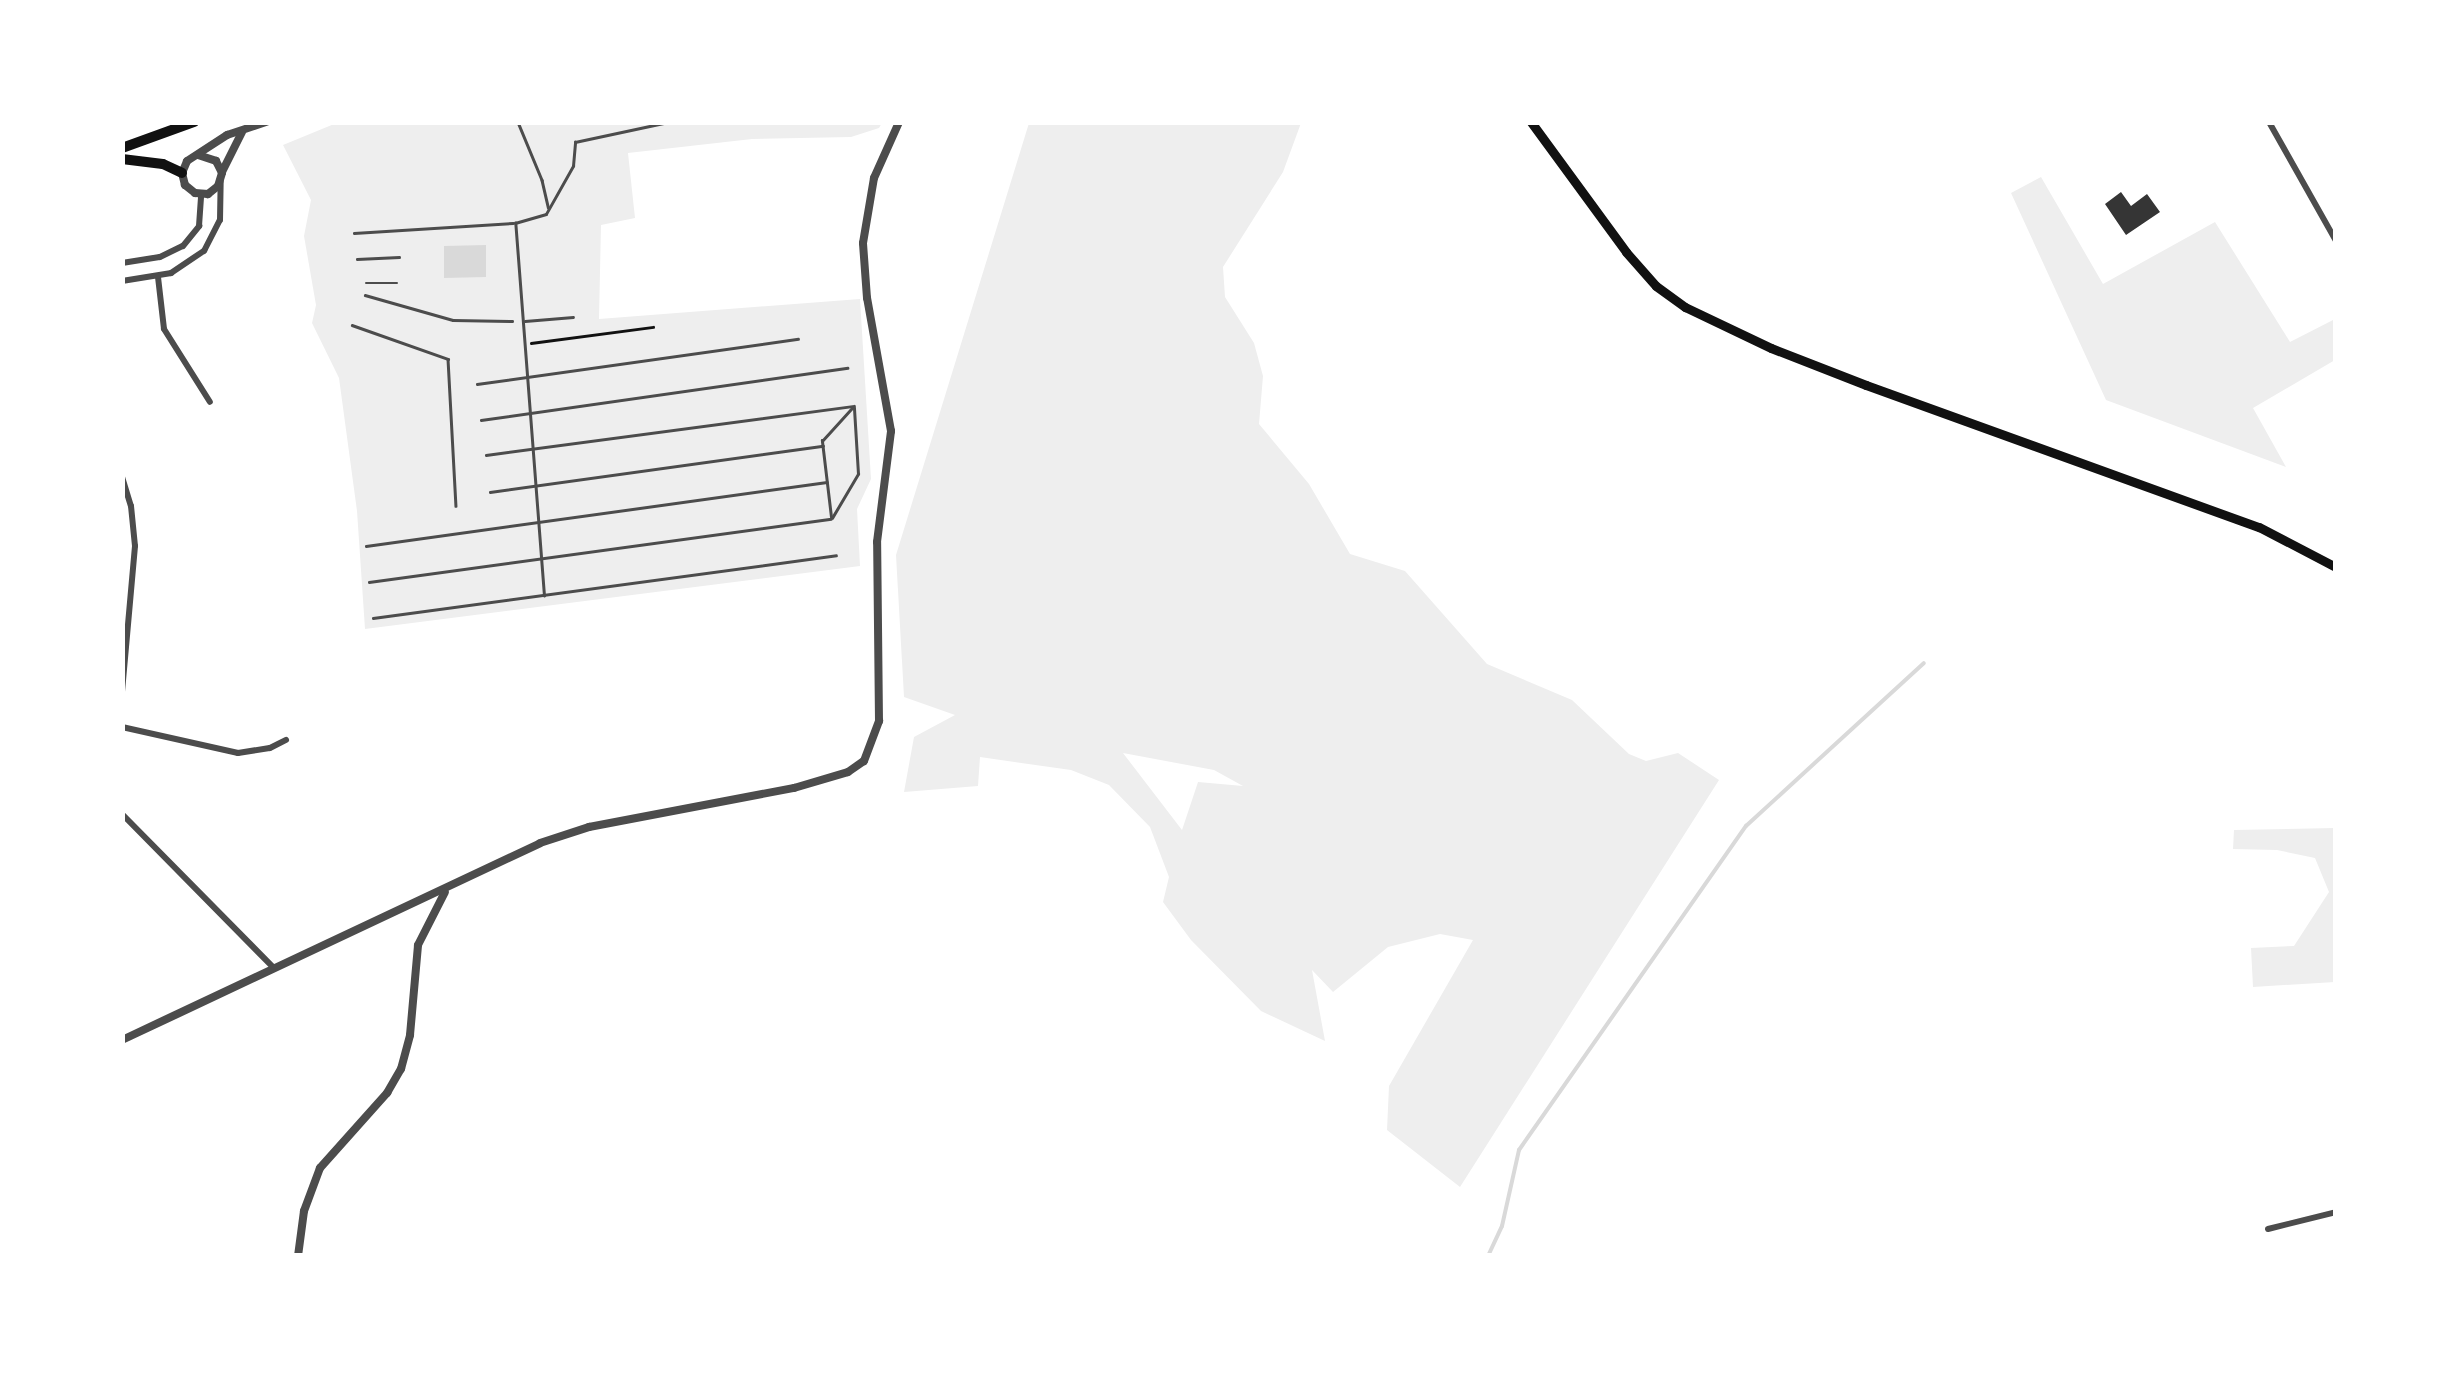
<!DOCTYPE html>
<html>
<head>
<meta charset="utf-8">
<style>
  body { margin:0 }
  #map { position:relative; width:2458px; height:1378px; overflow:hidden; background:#fff; font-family:Raleway,sans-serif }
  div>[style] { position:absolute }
  .green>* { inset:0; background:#eee }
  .water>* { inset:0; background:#d9d9d9 }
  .stream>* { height:4px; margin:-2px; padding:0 2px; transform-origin:2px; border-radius:2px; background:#d9d9d9 }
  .building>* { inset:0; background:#353535 }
  .path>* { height:2.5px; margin:-1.25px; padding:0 1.25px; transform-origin:1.25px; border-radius:1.25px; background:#111 }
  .service>* { height:2.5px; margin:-1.25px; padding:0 1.25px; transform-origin:1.25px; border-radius:1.25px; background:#4c4c4c }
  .minor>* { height:6px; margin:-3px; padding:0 3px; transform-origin:3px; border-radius:3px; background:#4c4c4c }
  .tertiary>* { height:8px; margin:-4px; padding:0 4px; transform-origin:4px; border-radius:4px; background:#4c4c4c }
  .secondary>* { height:9px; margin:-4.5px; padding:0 4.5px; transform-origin:4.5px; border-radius:4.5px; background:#111 }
  .trunk>* { height:10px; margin:-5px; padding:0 5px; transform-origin:5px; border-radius:5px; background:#111 }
  span { translate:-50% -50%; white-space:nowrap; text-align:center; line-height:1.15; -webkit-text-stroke:9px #fff; paint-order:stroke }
  .frame { position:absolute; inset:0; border:125px solid #fff; pointer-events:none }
</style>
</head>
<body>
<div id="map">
  <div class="green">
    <div style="clip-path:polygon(339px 122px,882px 123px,879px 128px,851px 137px,752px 139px,628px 153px,635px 218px,601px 225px,599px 319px,860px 299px,871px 479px,857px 509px,860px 566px,365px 629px,357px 511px,339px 378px,312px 323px,316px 305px,304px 236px,311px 200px,283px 145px)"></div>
    <div style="clip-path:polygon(evenodd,1029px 123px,1301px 123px,1283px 172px,1223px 267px,1225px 297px,1254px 343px,1263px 376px,1259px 424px,1309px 484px,1350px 554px,1405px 571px,1487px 664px,1572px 700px,1629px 754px,1646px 761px,1678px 753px,1719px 780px,1460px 1187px,1387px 1130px,1389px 1086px,1473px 940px,1440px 934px,1388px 947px,1333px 992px,1312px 970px,1325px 1041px,1261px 1011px,1191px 940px,1163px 902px,1169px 877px,1150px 827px,1109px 785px,1071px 770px,980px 757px,978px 786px,904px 792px,914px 737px,955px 715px,904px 697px,896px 555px,1029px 123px,1123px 753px,1214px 770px,1243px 786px,1198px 782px,1182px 830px,1123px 753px)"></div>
    <div style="clip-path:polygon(2041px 177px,2103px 284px,2215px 222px,2290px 342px,2335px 319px,2335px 360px,2253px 408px,2286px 467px,2106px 400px,2011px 193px)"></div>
    <div style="clip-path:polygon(2335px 828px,2335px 982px,2253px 987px,2251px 948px,2294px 946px,2329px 892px,2315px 858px,2277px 850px,2233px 849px,2234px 830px)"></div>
  </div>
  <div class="water">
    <div style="clip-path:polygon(486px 245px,486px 277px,444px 278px,444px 246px)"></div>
  </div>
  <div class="stream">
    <div style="left:1488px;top:1256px;width:33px;rotate:-65deg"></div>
    <div style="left:1502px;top:1226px;width:78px;rotate:-77.4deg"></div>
    <div style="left:1519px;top:1150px;width:396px;rotate:-55deg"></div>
    <div style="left:1746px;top:826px;width:241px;rotate:-42.5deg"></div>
  </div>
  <div class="building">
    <div style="clip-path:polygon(2121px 192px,2131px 206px,2147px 194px,2160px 212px,2126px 235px,2105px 204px)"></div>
  </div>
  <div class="path">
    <div style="left:531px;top:343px;width:123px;rotate:-7.5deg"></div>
  </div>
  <div class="service">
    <div style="left:518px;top:122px;width:63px;rotate:67.5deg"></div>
    <div style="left:542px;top:180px;width:28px;rotate:77deg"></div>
    <div style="left:354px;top:233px;width:159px;rotate:-3.6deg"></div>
    <div style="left:357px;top:259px;width:42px;rotate:-2.7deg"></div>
    <div style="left:366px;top:283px;width:31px"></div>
    <div style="left:365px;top:295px;width:91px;rotate:15.9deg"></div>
    <div style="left:453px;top:320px;width:59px;rotate:1deg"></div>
    <div style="left:525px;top:321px;width:48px;rotate:-4.8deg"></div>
    <div style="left:352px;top:325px;width:102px;rotate:19.5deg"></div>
    <div style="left:448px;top:359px;width:147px;rotate:86.9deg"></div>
    <div style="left:477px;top:384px;width:324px;rotate:-8deg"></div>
    <div style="left:481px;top:420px;width:370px;rotate:-8.1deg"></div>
    <div style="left:486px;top:455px;width:371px;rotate:-7.6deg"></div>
    <div style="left:490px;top:492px;width:336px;rotate:-7.9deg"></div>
    <div style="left:831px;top:517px;width:77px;rotate:-96.8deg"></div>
    <div style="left:822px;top:441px;width:45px;rotate:-47.7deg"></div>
    <div style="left:832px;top:518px;width:51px;rotate:-59.4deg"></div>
    <div style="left:858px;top:474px;width:66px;rotate:-93.5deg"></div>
    <div style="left:366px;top:546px;width:465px;rotate:-7.9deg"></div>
    <div style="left:369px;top:582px;width:466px;rotate:-7.8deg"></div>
    <div style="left:544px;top:596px;width:374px;rotate:-94.4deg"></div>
    <div style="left:515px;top:223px;width:32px;rotate:-16deg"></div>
    <div style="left:546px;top:214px;width:55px;rotate:-60.6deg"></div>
    <div style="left:573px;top:166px;width:24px;rotate:-85deg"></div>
    <div style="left:575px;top:142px;width:95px;rotate:-12.1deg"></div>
    <div style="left:373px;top:618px;width:467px;rotate:-7.7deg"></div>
  </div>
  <div class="minor">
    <div style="left:2269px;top:122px;width:137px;rotate:60.6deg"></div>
    <div style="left:122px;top:263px;width:38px;rotate:-9deg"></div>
    <div style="left:160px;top:257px;width:25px;rotate:-26deg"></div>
    <div style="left:183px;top:246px;width:26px;rotate:-51deg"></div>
    <div style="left:199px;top:226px;width:32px;rotate:-86deg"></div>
    <div style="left:158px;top:277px;width:52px;rotate:83.4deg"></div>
    <div style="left:164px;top:329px;width:86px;rotate:57.8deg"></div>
    <div style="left:122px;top:281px;width:50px;rotate:-9.3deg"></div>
    <div style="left:171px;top:273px;width:40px;rotate:-34deg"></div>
    <div style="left:204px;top:251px;width:35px;rotate:-63deg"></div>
    <div style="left:220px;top:220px;width:39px;rotate:-89deg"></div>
    <div style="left:122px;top:477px;width:30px;rotate:73deg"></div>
    <div style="left:131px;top:506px;width:40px;rotate:84.3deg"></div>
    <div style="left:135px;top:546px;width:148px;rotate:95.1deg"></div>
    <div style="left:122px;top:727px;width:119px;rotate:12.6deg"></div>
    <div style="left:238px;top:753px;width:32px;rotate:-9deg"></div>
    <div style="left:270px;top:748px;width:18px;rotate:-27deg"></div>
    <div style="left:122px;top:814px;width:214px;rotate:45.4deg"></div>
    <div style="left:2268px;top:1229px;width:70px;rotate:-14deg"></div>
  </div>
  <div class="tertiary">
    <div style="left:198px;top:155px;width:19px;rotate:18deg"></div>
    <div style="left:216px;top:161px;width:13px;rotate:63deg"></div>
    <div style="left:222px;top:173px;width:14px;rotate:107deg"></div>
    <div style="left:218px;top:186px;width:13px;rotate:141deg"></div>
    <div style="left:208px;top:194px;width:13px;rotate:-176deg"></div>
    <div style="left:195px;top:193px;width:13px;rotate:-141deg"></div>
    <div style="left:185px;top:185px;width:12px;rotate:-104deg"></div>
    <div style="left:182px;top:173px;width:13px;rotate:-67deg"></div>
    <div style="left:187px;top:161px;width:48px;rotate:-33deg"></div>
    <div style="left:227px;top:135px;width:41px;rotate:-18.4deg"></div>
    <div style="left:222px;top:172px;width:45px;rotate:-63.4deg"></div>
    <div style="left:122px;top:1040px;width:462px;rotate:-25.2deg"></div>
    <div style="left:540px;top:843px;width:52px;rotate:-18.1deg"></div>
    <div style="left:589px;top:827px;width:209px;rotate:-10.8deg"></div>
    <div style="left:794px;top:788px;width:56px;rotate:-16.5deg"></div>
    <div style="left:848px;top:772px;width:19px;rotate:-35deg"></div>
    <div style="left:864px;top:761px;width:43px;rotate:-69.4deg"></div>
    <div style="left:879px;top:721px;width:179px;rotate:-90.6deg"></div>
    <div style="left:877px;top:542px;width:112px;rotate:-82.8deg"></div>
    <div style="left:891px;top:431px;width:135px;rotate:-100.2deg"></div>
    <div style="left:867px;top:298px;width:55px;rotate:-94.2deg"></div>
    <div style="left:863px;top:243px;width:66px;rotate:-80.4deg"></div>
    <div style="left:874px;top:178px;width:61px;rotate:-65.9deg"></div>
    <div style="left:298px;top:1256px;width:45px;rotate:-82.4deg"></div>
    <div style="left:304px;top:1211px;width:46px;rotate:-69.6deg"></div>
    <div style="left:320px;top:1168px;width:101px;rotate:-48.2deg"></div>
    <div style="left:387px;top:1093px;width:28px;rotate:-60deg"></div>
    <div style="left:401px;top:1069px;width:35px;rotate:-75deg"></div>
    <div style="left:410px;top:1035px;width:90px;rotate:-84.9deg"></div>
    <div style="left:418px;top:945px;width:59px;rotate:-63deg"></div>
  </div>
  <div class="secondary">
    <div style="left:1531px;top:122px;width:161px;rotate:53.8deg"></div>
    <div style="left:1626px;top:252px;width:45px;rotate:48.6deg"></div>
    <div style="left:1656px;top:286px;width:36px;rotate:36deg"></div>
    <div style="left:1685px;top:307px;width:95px;rotate:25.5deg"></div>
    <div style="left:1771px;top:348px;width:102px;rotate:21.3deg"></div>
    <div style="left:1866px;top:385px;width:418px;rotate:19.9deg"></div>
    <div style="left:2259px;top:527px;width:87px;rotate:27.5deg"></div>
  </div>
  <div class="trunk">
    <div style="left:122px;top:148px;width:77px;rotate:-19.9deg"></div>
    <div style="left:122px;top:159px;width:41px;rotate:7deg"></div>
    <div style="left:163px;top:164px;width:21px;rotate:25deg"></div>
  </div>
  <div class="frame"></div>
</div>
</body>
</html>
